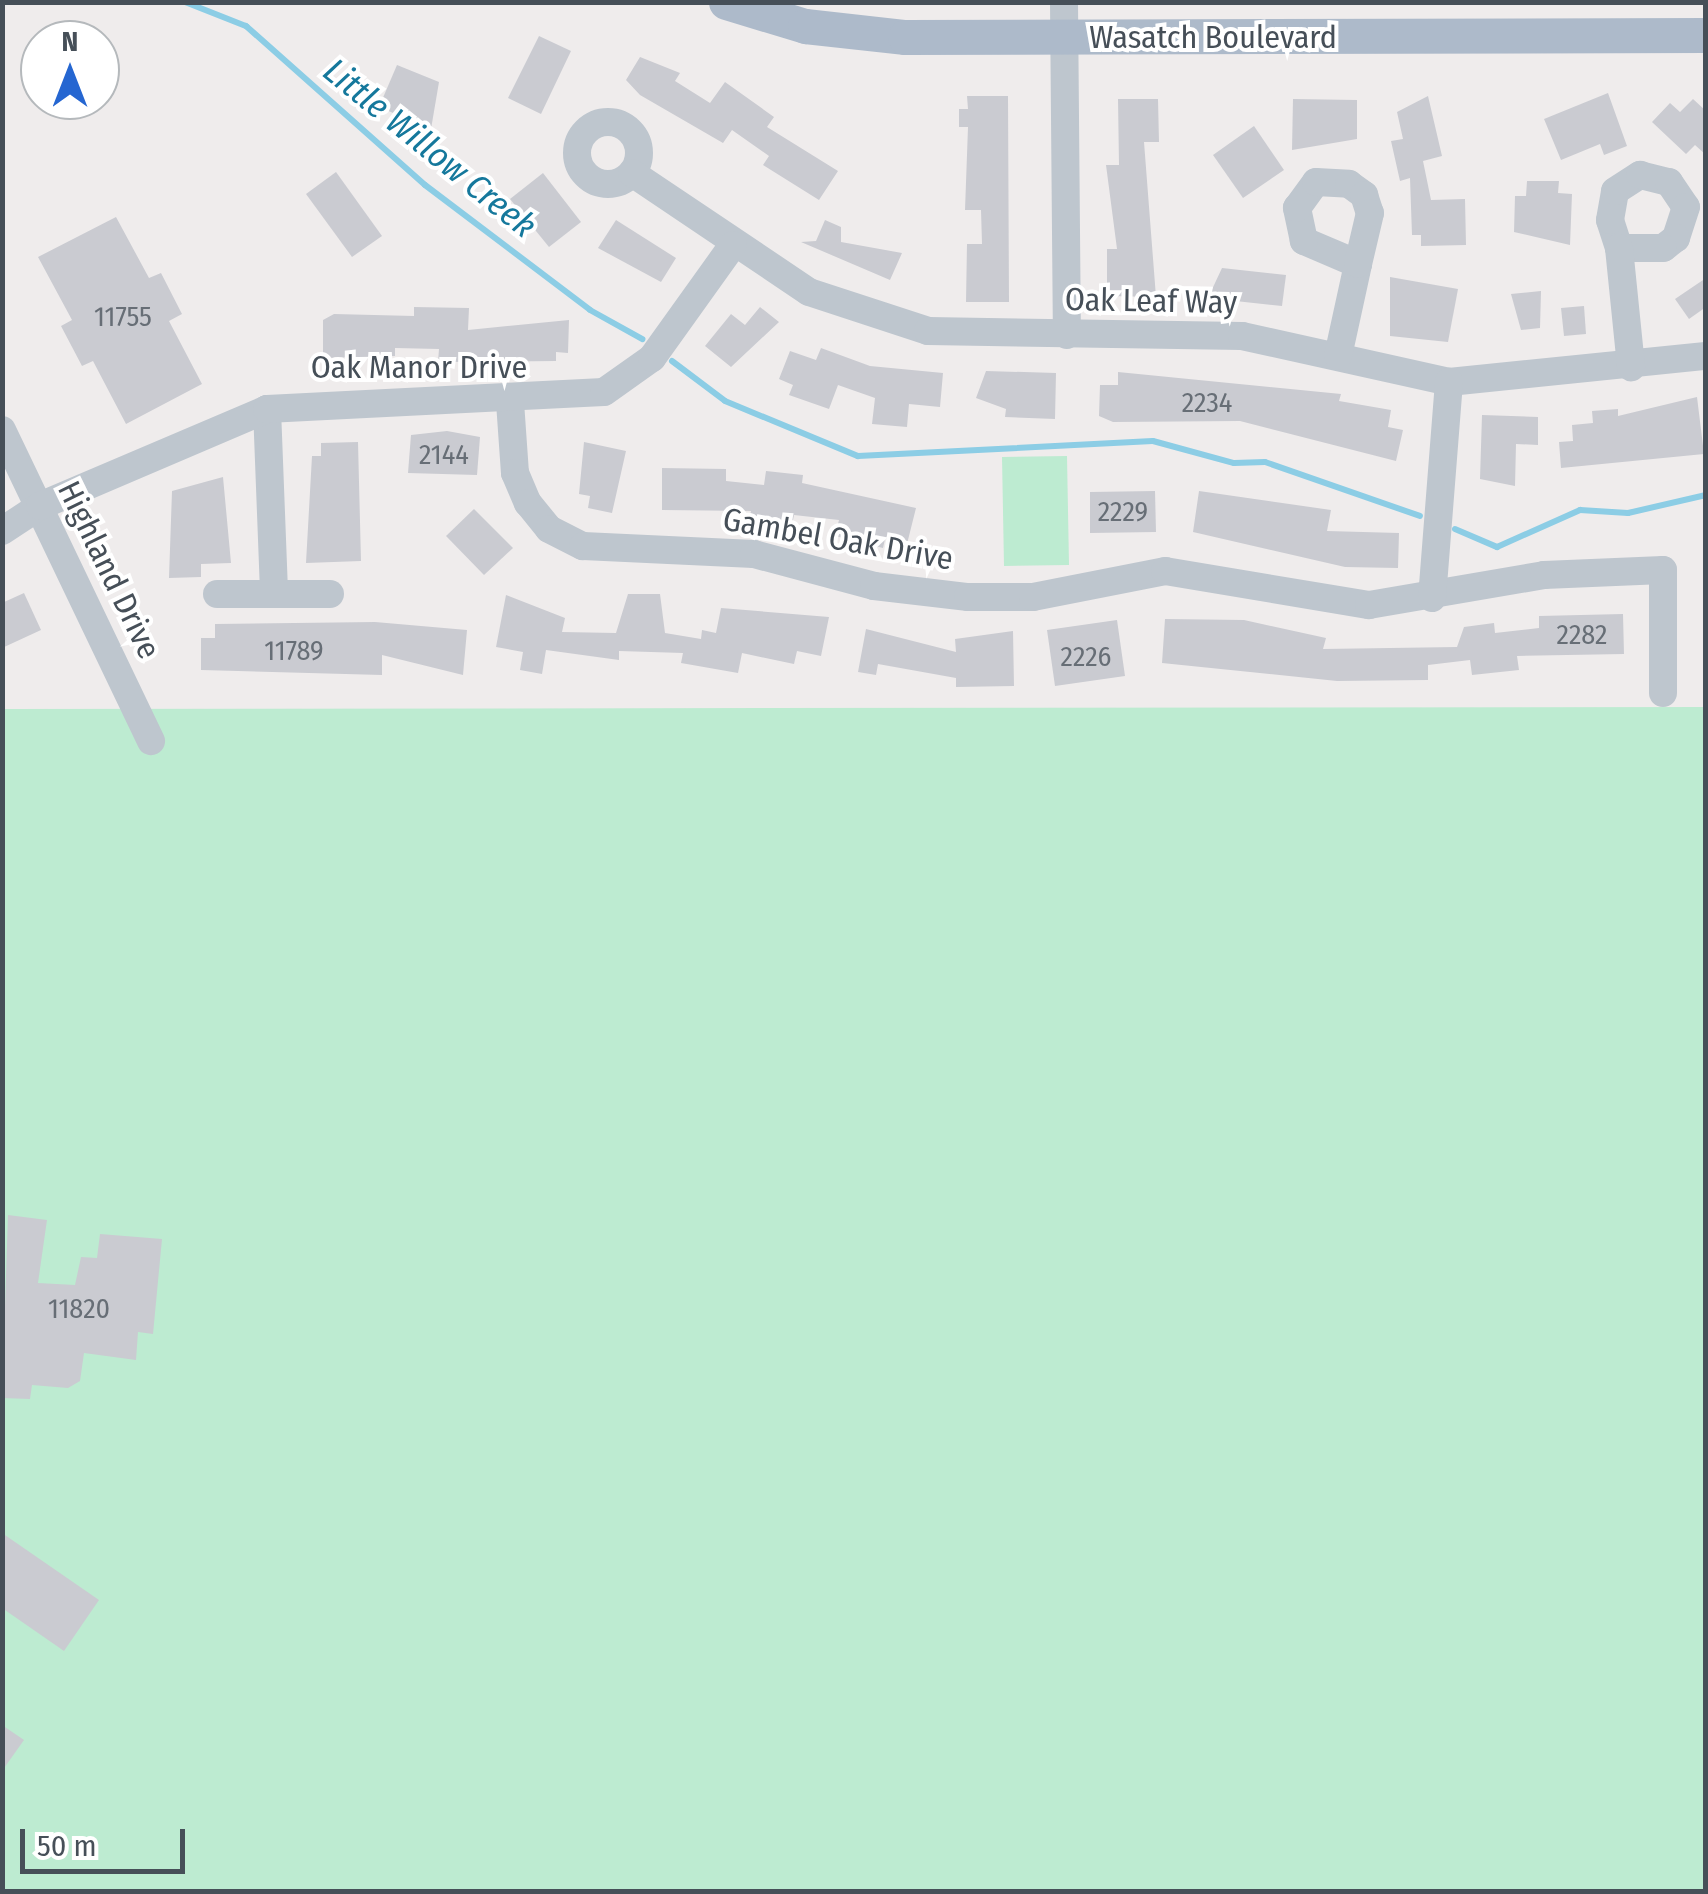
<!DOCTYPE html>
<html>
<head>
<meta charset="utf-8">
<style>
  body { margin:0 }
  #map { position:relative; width:1708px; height:1894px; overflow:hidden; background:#efecec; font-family:"Fira Sans Condensed",sans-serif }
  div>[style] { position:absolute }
  .green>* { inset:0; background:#bdebd1 }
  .stream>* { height:6px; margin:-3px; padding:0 3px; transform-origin:3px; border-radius:3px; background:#8ccde5 }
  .building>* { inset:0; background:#cacbd1 }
  .minor>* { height:28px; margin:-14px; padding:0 14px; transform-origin:14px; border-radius:14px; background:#bec6ce }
  .minor>.ring { margin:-14px; padding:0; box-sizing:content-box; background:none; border:28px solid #bec6ce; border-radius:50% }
  .major>* { height:35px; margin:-17.5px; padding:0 17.5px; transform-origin:17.5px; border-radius:17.5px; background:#adbaca }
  span { translate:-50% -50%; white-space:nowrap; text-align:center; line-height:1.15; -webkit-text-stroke:8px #fff; paint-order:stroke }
  .number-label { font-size:28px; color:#676e76 }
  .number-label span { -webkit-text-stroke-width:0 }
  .street-label { font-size:32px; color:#464f58 }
  .water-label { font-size:35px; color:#15789c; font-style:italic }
  .frame { position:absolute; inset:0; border:5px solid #464f58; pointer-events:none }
  .north { position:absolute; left:20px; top:20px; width:100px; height:100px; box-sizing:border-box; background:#fff; border:2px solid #b5b9bc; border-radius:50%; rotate:0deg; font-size:28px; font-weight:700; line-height:40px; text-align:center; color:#464f58 }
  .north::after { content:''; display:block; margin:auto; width:35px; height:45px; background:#2566d1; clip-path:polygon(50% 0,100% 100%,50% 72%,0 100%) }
  .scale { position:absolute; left:20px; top:1829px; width:165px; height:45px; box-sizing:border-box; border:5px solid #464f58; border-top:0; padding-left:12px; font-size:30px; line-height:35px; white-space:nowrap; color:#464f58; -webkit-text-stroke:8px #fff; paint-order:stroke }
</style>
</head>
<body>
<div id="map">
  <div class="green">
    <div style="clip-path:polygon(1067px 456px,1069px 565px,1004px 566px,1002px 457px)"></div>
    <div style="clip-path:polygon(1705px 707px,1705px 1891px,3px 1891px,2px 709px)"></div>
  </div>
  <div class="stream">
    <div style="left:185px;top:2px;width:66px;rotate:21.5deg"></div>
    <div style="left:246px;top:26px;width:239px;rotate:41.6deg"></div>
    <div style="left:425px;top:185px;width:207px;rotate:37.1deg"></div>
    <div style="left:590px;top:310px;width:60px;rotate:29.1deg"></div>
    <div style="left:672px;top:361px;width:66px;rotate:37deg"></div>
    <div style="left:725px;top:401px;width:144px;rotate:22.5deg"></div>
    <div style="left:858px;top:456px;width:295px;rotate:-2.9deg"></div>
    <div style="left:1153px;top:441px;width:84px;rotate:15.2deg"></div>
    <div style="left:1234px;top:463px;width:31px;rotate:-2deg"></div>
    <div style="left:1265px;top:462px;width:164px;rotate:19.2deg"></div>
    <div style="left:1455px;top:529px;width:46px;rotate:23.2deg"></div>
    <div style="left:1497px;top:547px;width:91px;rotate:-24deg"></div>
    <div style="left:1580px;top:510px;width:48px;rotate:3.6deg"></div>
    <div style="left:1628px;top:513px;width:80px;rotate:-13deg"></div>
  </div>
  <div class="building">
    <div style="clip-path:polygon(539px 36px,571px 51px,541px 114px,508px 98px)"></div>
    <div style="clip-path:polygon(640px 57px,680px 73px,675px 81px,710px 103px,725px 82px,774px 117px,767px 127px,838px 171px,819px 200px,763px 165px,769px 156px,732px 130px,723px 143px,640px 95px,626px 80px)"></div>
    <div style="clip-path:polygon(397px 65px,439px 82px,431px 129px,379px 107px)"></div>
    <div style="clip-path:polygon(1608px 93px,1627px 146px,1604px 155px,1600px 144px,1561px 160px,1544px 119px)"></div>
    <div style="clip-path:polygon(967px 96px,1008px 96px,1009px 302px,966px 302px,967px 244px,982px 244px,981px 210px,965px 210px,968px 127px,959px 127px,959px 109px,968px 109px)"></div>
    <div style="clip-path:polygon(1428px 96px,1442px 156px,1423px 161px,1431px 200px,1465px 199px,1466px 245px,1421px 246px,1421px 235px,1412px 235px,1410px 178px,1400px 181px,1391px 141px,1403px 139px,1397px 112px)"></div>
    <div style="clip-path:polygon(1118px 99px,1158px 99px,1159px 142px,1144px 142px,1156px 297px,1107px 296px,1107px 249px,1117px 249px,1106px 165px,1119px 165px)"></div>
    <div style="clip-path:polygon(1293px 99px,1357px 100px,1357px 139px,1292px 150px)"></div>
    <div style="clip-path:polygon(1693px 99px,1706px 111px,1706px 155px,1695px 145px,1686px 154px,1652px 122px,1670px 103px,1680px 112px)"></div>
    <div style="clip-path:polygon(1254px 126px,1284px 170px,1243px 198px,1213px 155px)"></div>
    <div style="clip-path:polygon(336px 172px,382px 236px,352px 257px,306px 194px)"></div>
    <div style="clip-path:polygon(543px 173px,581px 222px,549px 247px,510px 199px)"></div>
    <div style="clip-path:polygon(1527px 181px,1559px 181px,1558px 193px,1572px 194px,1570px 245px,1514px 232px,1515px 196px,1526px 196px)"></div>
    <div style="clip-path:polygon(116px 217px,149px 278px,161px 273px,182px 314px,169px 321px,202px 384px,126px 424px,93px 361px,82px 366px,61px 326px,72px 320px,38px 257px)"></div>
    <div style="clip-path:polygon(616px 220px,676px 258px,661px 282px,598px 248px)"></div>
    <div style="clip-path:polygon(825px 220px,841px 227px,841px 242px,902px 253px,890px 280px,801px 242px,816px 241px)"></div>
    <div style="clip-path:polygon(1222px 268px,1286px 275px,1282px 306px,1208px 298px)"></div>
    <div style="clip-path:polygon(1390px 277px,1458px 289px,1448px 342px,1390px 336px)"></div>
    <div style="clip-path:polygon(1706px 278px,1706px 307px,1689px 319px,1675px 299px)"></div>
    <div style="clip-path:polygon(1541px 291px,1540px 328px,1521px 330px,1511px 294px)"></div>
    <div style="clip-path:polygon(1584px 306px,1586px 334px,1564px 336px,1561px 308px)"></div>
    <div style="clip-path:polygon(414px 307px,469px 308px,468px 330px,569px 320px,568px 353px,556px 352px,556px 361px,438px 362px,439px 349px,395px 348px,395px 356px,323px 358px,323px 320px,334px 314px,414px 316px)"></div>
    <div style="clip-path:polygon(760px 307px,779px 322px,731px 367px,705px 346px,731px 314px,745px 325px)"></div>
    <div style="clip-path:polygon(821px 348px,870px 366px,943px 373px,940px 407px,909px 404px,907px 427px,872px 424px,875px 398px,838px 385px,829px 409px,789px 395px,793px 385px,779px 379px,790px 351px,816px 360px)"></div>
    <div style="clip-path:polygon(986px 371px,1056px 373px,1055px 419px,1005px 417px,1006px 409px,976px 398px)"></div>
    <div style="clip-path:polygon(1118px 372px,1341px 394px,1339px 401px,1391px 410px,1388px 427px,1403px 430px,1396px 461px,1240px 421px,1113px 422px,1099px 416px,1100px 385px,1118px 385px)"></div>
    <div style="clip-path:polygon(1697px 397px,1704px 454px,1561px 468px,1559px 442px,1573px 441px,1572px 425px,1593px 423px,1592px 411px,1618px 409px,1618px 416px)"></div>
    <div style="clip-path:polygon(1482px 415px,1538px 417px,1538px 445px,1516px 444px,1515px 486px,1480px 479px)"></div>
    <div style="clip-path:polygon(447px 431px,480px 437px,477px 475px,408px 473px,411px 435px)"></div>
    <div style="clip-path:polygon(358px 442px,361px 561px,306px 563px,312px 456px,321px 456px,321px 443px)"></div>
    <div style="clip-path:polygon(584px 442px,626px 451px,612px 513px,588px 508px,590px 496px,579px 494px)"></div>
    <div style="clip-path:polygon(662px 468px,726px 469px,726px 481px,764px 485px,766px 471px,803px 475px,802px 483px,916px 508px,907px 544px,885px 539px,883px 548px,835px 536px,839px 520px,794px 515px,792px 525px,749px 520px,751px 511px,662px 510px)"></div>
    <div style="clip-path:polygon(223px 477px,231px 563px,201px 564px,201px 577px,169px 578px,172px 491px)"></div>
    <div style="clip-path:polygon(1155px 491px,1156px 532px,1090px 533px,1090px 492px)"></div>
    <div style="clip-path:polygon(1199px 491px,1331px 510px,1327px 531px,1399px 533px,1398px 568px,1345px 567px,1193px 532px)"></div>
    <div style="clip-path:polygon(474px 509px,513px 548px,484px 575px,446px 536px)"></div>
    <div style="clip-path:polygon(24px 593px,41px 630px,2px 648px,2px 603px)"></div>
    <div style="clip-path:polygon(628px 594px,660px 594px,665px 633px,701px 639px,702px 630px,716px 633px,721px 608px,829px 617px,821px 656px,797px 651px,794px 664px,742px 653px,738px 673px,681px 663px,683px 653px,619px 651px,619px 660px,546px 650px,542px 674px,520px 670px,523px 652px,496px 647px,506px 595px,565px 618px,562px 632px,616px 633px)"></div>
    <div style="clip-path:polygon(1623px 614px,1624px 654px,1517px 656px,1519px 670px,1472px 675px,1470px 660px,1428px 665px,1428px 680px,1337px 681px,1162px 663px,1165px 619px,1244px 620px,1326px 638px,1323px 649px,1457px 647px,1464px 627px,1494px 623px,1495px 633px,1539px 628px,1539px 616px)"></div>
    <div style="clip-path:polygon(1117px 620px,1125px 676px,1055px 686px,1047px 630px)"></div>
    <div style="clip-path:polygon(375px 622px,467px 630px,463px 675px,382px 655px,382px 675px,201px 670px,201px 638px,215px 638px,215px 624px)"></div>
    <div style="clip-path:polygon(866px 629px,956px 652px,955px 639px,1013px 631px,1014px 686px,956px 687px,956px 678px,878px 664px,876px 675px,858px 672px)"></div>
    <div style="clip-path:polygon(8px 1215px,47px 1220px,38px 1283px,75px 1285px,81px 1257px,97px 1258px,100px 1234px,162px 1239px,153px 1334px,138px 1332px,136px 1360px,84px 1353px,80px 1381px,68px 1388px,32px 1385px,30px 1399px,2px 1398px)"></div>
    <div style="clip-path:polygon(2px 1533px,99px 1600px,64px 1651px,2px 1608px)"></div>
    <div style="clip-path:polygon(2px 1725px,24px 1740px,2px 1771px)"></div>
  </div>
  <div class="minor">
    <div style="left:1064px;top:2px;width:333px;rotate:89.5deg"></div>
    <div class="ring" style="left:577px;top:122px;width:34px;height:34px"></div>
    <div style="left:632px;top:173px;width:213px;rotate:33.9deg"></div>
    <div style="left:809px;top:292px;width:125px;rotate:18.1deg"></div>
    <div style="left:928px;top:331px;width:314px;rotate:0.9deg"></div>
    <div style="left:1242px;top:336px;width:212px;rotate:12.5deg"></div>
    <div style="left:1449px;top:382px;width:258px;rotate:-5.8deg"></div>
    <div style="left:1619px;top:248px;width:29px;rotate:-108deg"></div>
    <div style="left:1610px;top:220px;width:29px;rotate:-80deg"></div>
    <div style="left:1615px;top:191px;width:30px;rotate:-33deg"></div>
    <div style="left:1640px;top:175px;width:30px;rotate:14deg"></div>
    <div style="left:1669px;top:182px;width:30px;rotate:56deg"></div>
    <div style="left:1686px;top:207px;width:33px;rotate:108deg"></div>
    <div style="left:1676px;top:238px;width:16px;rotate:142deg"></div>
    <div style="left:1663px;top:248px;width:44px;rotate:180deg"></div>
    <div style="left:1619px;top:248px;width:120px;rotate:84.2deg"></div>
    <div style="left:1338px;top:356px;width:94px;rotate:-77.7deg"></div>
    <div style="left:1358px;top:264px;width:59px;rotate:-156.9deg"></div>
    <div style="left:1304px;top:241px;width:34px;rotate:-102deg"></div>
    <div style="left:1297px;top:208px;width:32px;rotate:-54deg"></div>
    <div style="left:1316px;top:182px;width:33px;rotate:3deg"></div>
    <div style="left:1349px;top:184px;width:19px;rotate:36deg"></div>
    <div style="left:1364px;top:195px;width:19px;rotate:72deg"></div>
    <div style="left:1370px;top:213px;width:52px;rotate:103.2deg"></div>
    <div style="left:510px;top:402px;width:71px;rotate:86deg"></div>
    <div style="left:515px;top:473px;width:33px;rotate:67deg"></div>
    <div style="left:528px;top:503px;width:33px;rotate:51deg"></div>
    <div style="left:549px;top:529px;width:38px;rotate:27deg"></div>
    <div style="left:583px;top:546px;width:171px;rotate:2.7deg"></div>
    <div style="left:754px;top:554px;width:124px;rotate:14.9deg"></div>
    <div style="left:874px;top:586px;width:95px;rotate:6.7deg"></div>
    <div style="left:968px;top:597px;width:65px"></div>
    <div style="left:1033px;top:597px;width:135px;rotate:-11.1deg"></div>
    <div style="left:1165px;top:571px;width:207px;rotate:9.5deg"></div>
    <div style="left:1369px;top:605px;width:178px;rotate:-9.7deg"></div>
    <div style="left:1544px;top:575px;width:119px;rotate:-2.4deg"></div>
    <div style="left:1663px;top:570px;width:123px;rotate:90deg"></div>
    <div style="left:267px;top:409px;width:185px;rotate:87.8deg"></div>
    <div style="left:2px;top:430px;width:345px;rotate:64.4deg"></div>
    <div style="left:2px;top:531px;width:45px;rotate:-33.3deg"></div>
    <div style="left:40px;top:506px;width:247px;rotate:-23.1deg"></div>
    <div style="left:267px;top:409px;width:337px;rotate:-2.9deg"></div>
    <div style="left:604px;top:392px;width:59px;rotate:-35.3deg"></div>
    <div style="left:652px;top:358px;width:139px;rotate:-54.4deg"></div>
    <div style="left:217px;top:594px;width:113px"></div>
    <div style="left:1432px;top:598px;width:217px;rotate:-85.5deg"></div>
  </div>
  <div class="major">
    <div style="left:726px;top:2px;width:83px;rotate:16.9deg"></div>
    <div style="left:805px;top:26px;width:101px;rotate:6.3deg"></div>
    <div style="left:905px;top:37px;width:801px;rotate:-0.14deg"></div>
  </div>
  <div class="number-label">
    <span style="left:123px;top:317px">11755</span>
    <span style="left:1207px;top:403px">2234</span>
    <span style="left:444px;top:455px">2144</span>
    <span style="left:1123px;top:512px">2229</span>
    <span style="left:1582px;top:635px">2282</span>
    <span style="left:294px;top:651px">11789</span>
    <span style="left:1086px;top:657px">2226</span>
    <span style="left:79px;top:1309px">11820</span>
  </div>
  <div class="street-label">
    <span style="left:1213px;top:37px">Wasatch Boulevard</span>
    <span style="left:1151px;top:301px;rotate:1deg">Oak Leaf Way</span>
    <span style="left:419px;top:367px">Oak Manor Drive</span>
    <span style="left:838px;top:539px;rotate:10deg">Gambel Oak Drive</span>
    <span style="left:109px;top:570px;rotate:64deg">Highland Drive</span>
  </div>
  <div class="water-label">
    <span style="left:430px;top:148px;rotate:39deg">Little Willow Creek</span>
  </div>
  <div class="frame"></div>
  <div class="north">N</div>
  <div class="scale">50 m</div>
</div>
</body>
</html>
